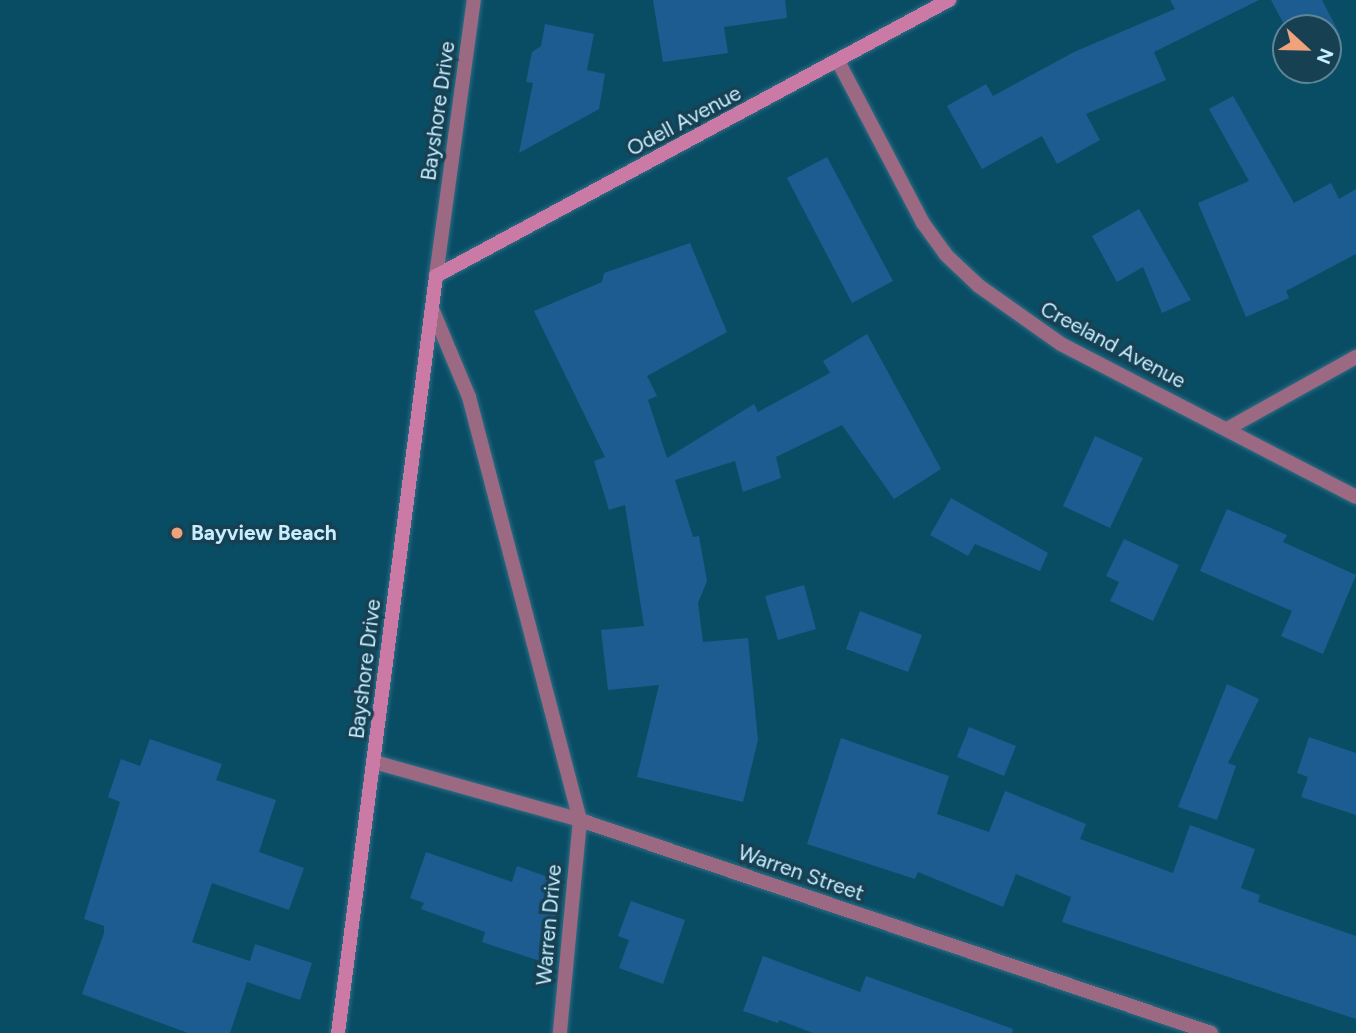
<!DOCTYPE html>
<html>
<head>
<meta charset="utf-8">
<style>
  body { margin:0 }
  #map { position:relative; width:1356px; height:1033px; overflow:hidden; background:#094d65; font-family:Figtree,sans-serif }
  div>[style] { position:absolute }
  .building>* { inset:0; background:#1c5c90 }
  .roads { filter:drop-shadow(0 0 2px #2f6d84) drop-shadow(0 0 2px #2f6d84) }
  .street>* { height:14px; margin:-7px; padding:0 7px; transform-origin:7px; border-radius:7px; background:#9c6983 }
  .secondary>* { height:14px; margin:-7px; padding:0 7px; transform-origin:7px; border-radius:7px; background:#ca7aa5 }
  .dots>* { width:19px; height:19px; translate:-50% -50%; box-sizing:border-box; border:4px solid #174152; border-radius:50% }
  span { translate:-50% -50%; white-space:nowrap; text-align:center; line-height:1.15; -webkit-text-stroke:7px #174152; paint-order:stroke }
  .street-label { font-size:21px; color:#c8edff }
  .poi-label { font-size:21px; color:#c8edff; font-weight:700 }
  .left { translate:0 -50%; text-align:left }
  .north { position:absolute; left:1272px; top:14px; width:70px; height:70px; box-sizing:border-box; background:#174152; border:2px solid #5e8697; border-radius:50%; rotate:112deg; font-size:19px; font-weight:700; line-height:28px; text-align:center; color:#c8edff }
  .north::after { content:''; display:block; margin:auto; width:24px; height:32px; background:#f0a27a; clip-path:polygon(50% 0,100% 100%,50% 72%,0 100%) }
</style>
</head>
<body>
<div id="map">
  <div class="building">
    <div style="clip-path:polygon(653px 0,785px 0,787px 18px,724px 27px,728px 53px,663px 62px)"></div>
    <div style="clip-path:polygon(1170px 0,1259px 0,1154px 52px,1166px 80px,1086px 114px,1100px 140px,1057px 164px,1042px 136px,982px 169px,947px 106px,986px 84px,993px 96px,1074px 52px,1175px 9px)"></div>
    <div style="clip-path:polygon(1271px 0,1322px 0,1340px 35px,1328px 41px,1328px 28px,1286px 28px)"></div>
    <div style="clip-path:polygon(545px 24px,594px 34px,587px 70px,605px 74px,599px 109px,519px 153px,533px 83px,526px 82px,532px 52px,541px 46px)"></div>
    <div style="clip-path:polygon(1233px 96px,1294px 203px,1331px 183px,1339px 199px,1356px 189px,1356px 254px,1286px 291px,1289px 298px,1246px 317px,1198px 203px,1249px 181px,1209px 109px)"></div>
    <div style="clip-path:polygon(827px 157px,893px 281px,852px 303px,787px 178px)"></div>
    <div style="clip-path:polygon(1139px 209px,1191px 300px,1162px 313px,1143px 267px,1117px 282px,1092px 236px)"></div>
    <div style="clip-path:polygon(690px 243px,727px 332px,647px 376px,657px 396px,648px 400px,667px 458px,754px 404px,758px 412px,830px 373px,823px 361px,867px 334px,941px 469px,894px 499px,842px 425px,776px 457px,781px 478px,743px 492px,735px 461px,675px 480px,693px 537px,699px 536px,707px 581px,698px 603px,703px 642px,748px 638px,758px 740px,743px 802px,637px 777px,659px 685px,608px 690px,601px 630px,644px 626px,625px 505px,609px 510px,594px 461px,605px 457px,534px 311px,602px 282px,604px 273px)"></div>
    <div style="clip-path:polygon(1095px 436px,1143px 458px,1110px 528px,1063px 506px)"></div>
    <div style="clip-path:polygon(951px 498px,1048px 553px,1040px 571px,975px 544px,968px 556px,930px 535px)"></div>
    <div style="clip-path:polygon(1227px 509px,1287px 535px,1283px 542px,1356px 575px,1323px 654px,1281px 636px,1292px 611px,1200px 571px)"></div>
    <div style="clip-path:polygon(1124px 539px,1179px 565px,1153px 621px,1110px 601px,1119px 582px,1106px 576px)"></div>
    <div style="clip-path:polygon(804px 585px,816px 629px,778px 640px,765px 596px)"></div>
    <div style="clip-path:polygon(860px 611px,922px 635px,908px 672px,846px 649px)"></div>
    <div style="clip-path:polygon(1227px 684px,1259px 699px,1228px 763px,1236px 766px,1217px 820px,1178px 807px)"></div>
    <div style="clip-path:polygon(969px 727px,1016px 746px,1004px 776px,957px 757px)"></div>
    <div style="clip-path:polygon(1309px 737px,1356px 753px,1356px 815px,1301px 797px,1308px 777px,1297px 773px)"></div>
    <div style="clip-path:polygon(841px 738px,949px 776px,937px 814px,989px 832px,1005px 791px,1086px 824px,1080px 839px,1173px 873px,1190px 825px,1255px 849px,1241px 888px,1260px 895px,1258px 902px,1356px 936px,1356px 1019px,1062px 922px,1071px 897px,1016px 874px,1003px 907px,918px 872px,915px 879px,807px 844px)"></div>
    <div style="clip-path:polygon(150px 739px,222px 764px,216px 780px,276px 800px,259px 852px,304px 868px,289px 910px,212px 883px,192px 942px,250px 961px,255px 944px,312px 963px,300px 1000px,247px 982px,230px 1033px,188px 1033px,82px 994px,104px 933px,104px 926px,84px 919px,120px 802px,108px 797px,121px 759px,140px 766px)"></div>
    <div style="clip-path:polygon(426px 852px,512px 882px,517px 866px,559px 881px,555px 893px,562px 896px,540px 961px,482px 942px,485px 932px,421px 909px,424px 903px,410px 898px)"></div>
    <div style="clip-path:polygon(631px 901px,685px 920px,663px 984px,619px 968px,629px 940px,618px 936px)"></div>
    <div style="clip-path:polygon(763px 956px,860px 992px,866px 976px,1013px 1029px,1012px 1033px,813px 1033px,779px 1020px,778px 1023px,743px 1011px)"></div>
  </div>
  <div class="roads">
    <div class="street">
      <div style="left:839px;top:63px;width:181px;rotate:62.3deg"></div>
      <div style="left:923px;top:223px;width:39px;rotate:54deg"></div>
      <div style="left:946px;top:255px;width:45px;rotate:43.2deg"></div>
      <div style="left:979px;top:286px;width:100px;rotate:35.3deg"></div>
      <div style="left:1061px;top:344px;width:332px;rotate:27.4deg"></div>
      <div style="left:436px;top:276px;width:279px;rotate:-82.2deg"></div>
      <div style="left:433px;top:311px;width:93px;rotate:67.3deg"></div>
      <div style="left:469px;top:397px;width:437px;rotate:75.3deg"></div>
      <div style="left:580px;top:820px;width:214px;rotate:95.4deg"></div>
      <div style="left:1227px;top:429px;width:148px;rotate:-29.2deg"></div>
      <div style="left:374px;top:762px;width:214px;rotate:15.7deg"></div>
      <div style="left:580px;top:820px;width:666px;rotate:18.65deg"></div>
    </div>
    <div class="secondary">
      <div style="left:338px;top:1033px;width:763px;rotate:-82.62deg"></div>
      <div style="left:436px;top:276px;width:583px;rotate:-28.28deg"></div>
    </div>
  </div>
  <div class="dots">
    <div style="left:177px;top:533px;background:#f0a27a"></div>
  </div>
  <div class="street-label">
    <span style="left:438px;top:111px;rotate:-82deg">Bayshore Drive</span>
    <span style="left:684px;top:121px;rotate:-28deg">Odell Avenue</span>
    <span style="left:1113px;top:345px;rotate:28deg">Creeland Avenue</span>
    <span style="left:365px;top:669px;rotate:-83deg">Bayshore Drive</span>
    <span style="left:801px;top:873px;rotate:19deg">Warren Street</span>
    <span style="left:549px;top:925px;rotate:-85deg">Warren Drive</span>
  </div>
  <div class="poi-label">
    <span class="left" style="left:191px;top:533px">Bayview Beach</span>
  </div>
  <div class="north">N</div>
</div>
</body>
</html>
